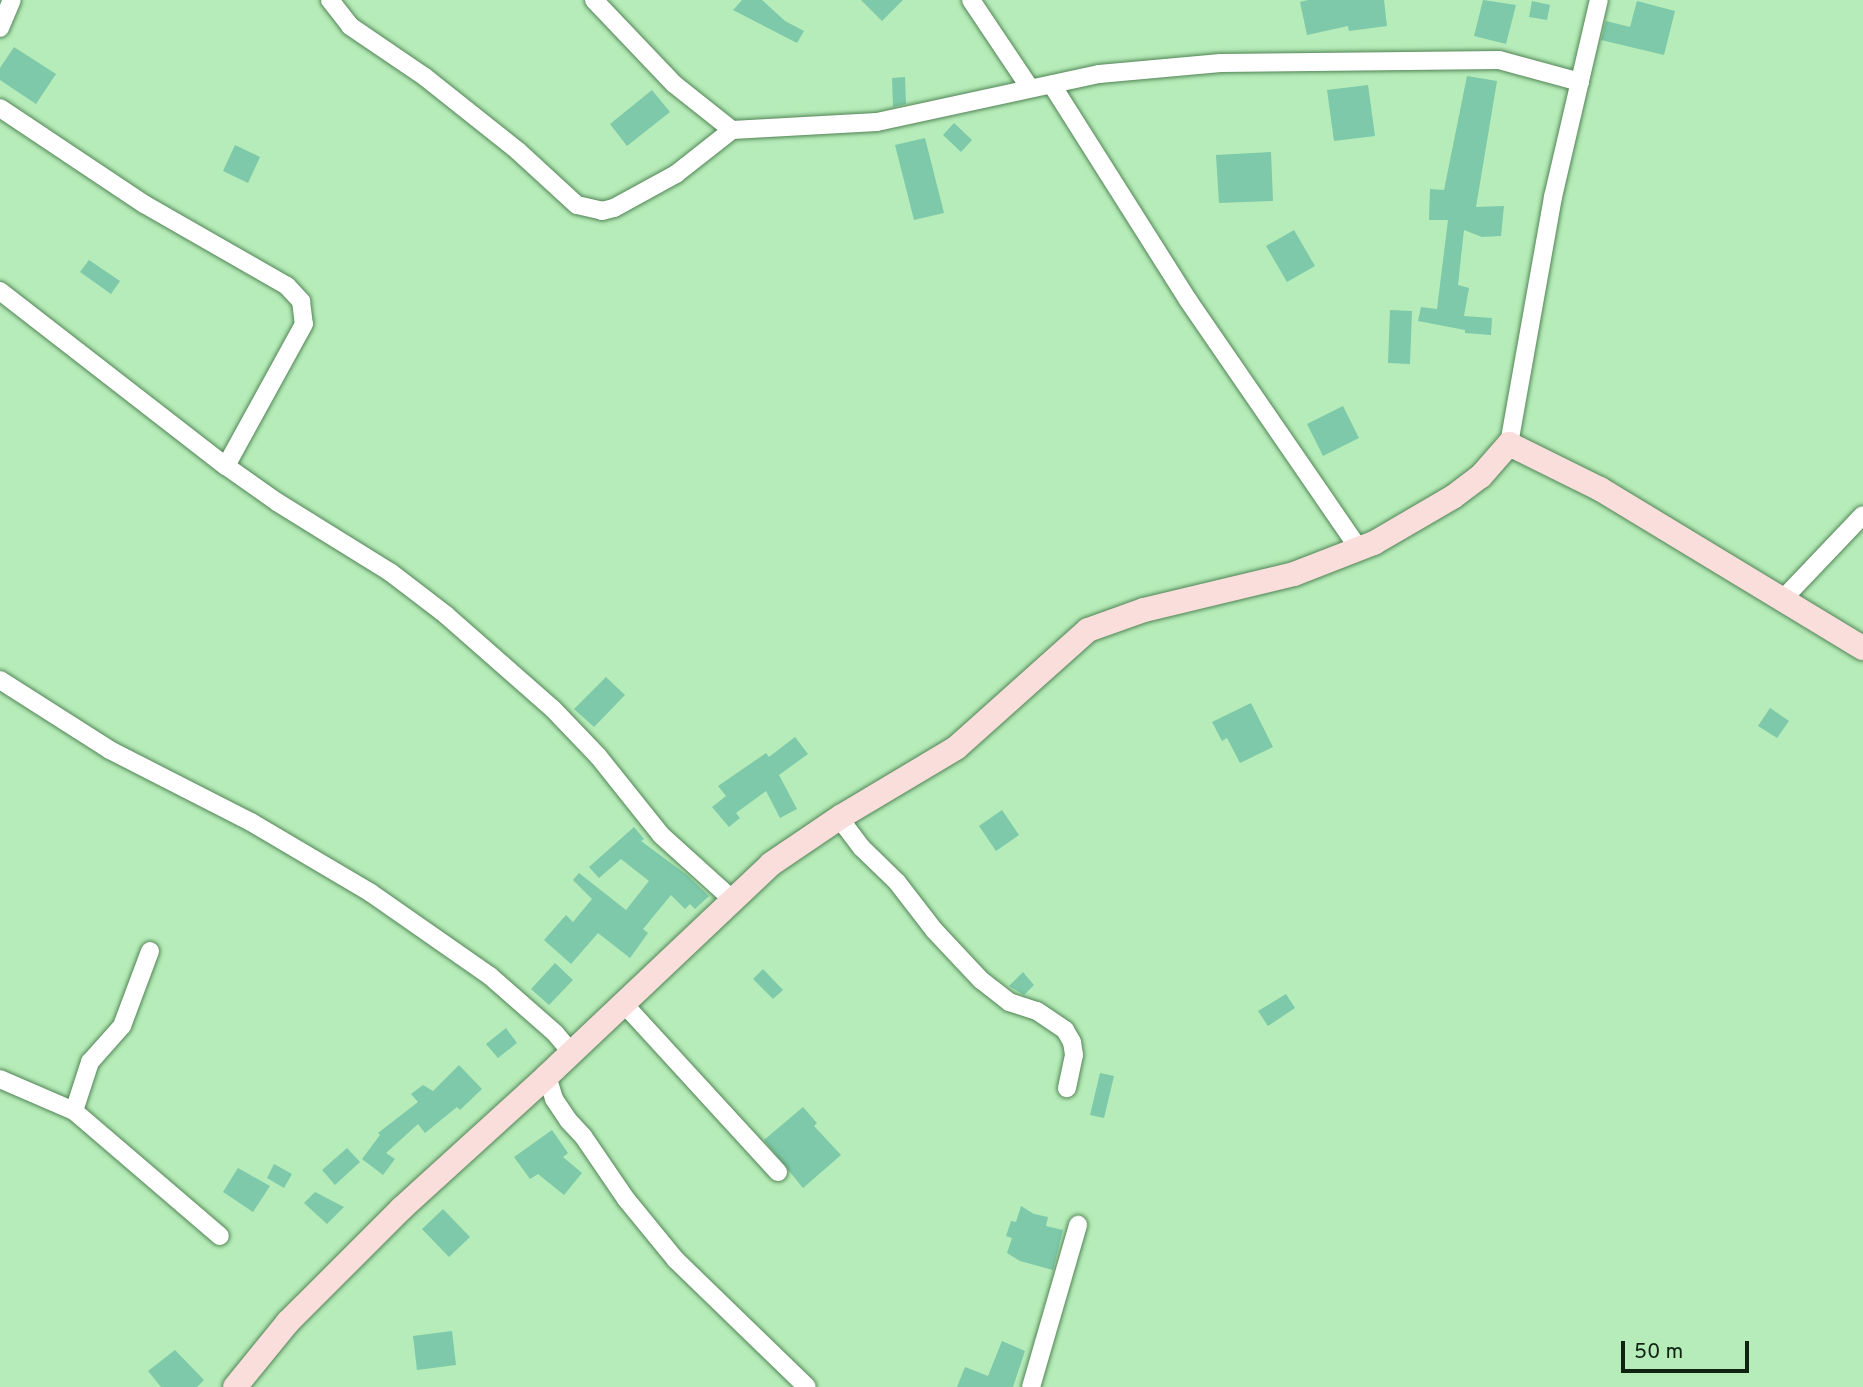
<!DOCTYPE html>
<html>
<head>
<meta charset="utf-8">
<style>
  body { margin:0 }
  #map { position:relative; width:1863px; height:1387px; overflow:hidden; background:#b6ecb9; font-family:Overpass,sans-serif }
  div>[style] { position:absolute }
  .building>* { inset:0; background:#7dc9a9 }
  .roads { filter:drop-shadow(0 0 2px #528456) drop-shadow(0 0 2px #528456) }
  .minor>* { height:18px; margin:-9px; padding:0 9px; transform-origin:9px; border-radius:9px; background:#fff }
  .secondary>* { height:24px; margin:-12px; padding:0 12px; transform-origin:12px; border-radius:12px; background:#f9dedb }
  span { translate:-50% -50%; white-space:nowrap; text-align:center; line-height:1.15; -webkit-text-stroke:5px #b6ecb9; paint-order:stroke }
  .scale { position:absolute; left:1621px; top:1341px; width:128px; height:32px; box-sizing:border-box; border:4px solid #0e2310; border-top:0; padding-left:9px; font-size:21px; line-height:24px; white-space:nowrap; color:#0e2310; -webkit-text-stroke:5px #b6ecb9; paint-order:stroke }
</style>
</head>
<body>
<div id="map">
  <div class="building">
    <div style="clip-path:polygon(742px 0,762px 0,785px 21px,804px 31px,797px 43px,733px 10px)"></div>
    <div style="clip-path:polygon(861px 0,903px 0,882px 21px)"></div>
    <div style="clip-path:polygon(1308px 0,1384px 0,1387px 26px,1349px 31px,1348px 26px,1307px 35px,1300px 2px)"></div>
    <div style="clip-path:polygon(1483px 0,1516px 5px,1506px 44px,1474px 36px)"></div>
    <div style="clip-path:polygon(1532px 1px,1550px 5px,1547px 20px,1529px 17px)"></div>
    <div style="clip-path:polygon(1637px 1px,1675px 11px,1664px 55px,1601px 40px,1606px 21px,1630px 27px)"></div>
    <div style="clip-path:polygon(14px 47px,56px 74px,36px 104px,0 80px,0 68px)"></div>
    <div style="clip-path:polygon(1467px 76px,1497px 81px,1476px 207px,1504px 206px,1501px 236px,1482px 237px,1464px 230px,1458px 285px,1469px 288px,1464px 316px,1492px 318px,1491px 335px,1465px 333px,1465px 330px,1418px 321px,1421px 307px,1437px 309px,1448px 220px,1429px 220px,1430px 189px,1444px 190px)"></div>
    <div style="clip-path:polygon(905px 77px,906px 104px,893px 107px,892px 78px)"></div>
    <div style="clip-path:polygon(1368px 85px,1375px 136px,1334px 141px,1327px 90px)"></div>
    <div style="clip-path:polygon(652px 90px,670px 112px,627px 146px,610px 124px)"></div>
    <div style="clip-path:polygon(954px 123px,972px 140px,961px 152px,943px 135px)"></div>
    <div style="clip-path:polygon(925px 138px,944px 213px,914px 220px,895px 145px)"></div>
    <div style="clip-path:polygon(235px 145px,260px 157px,248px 183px,223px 171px)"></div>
    <div style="clip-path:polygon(1271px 152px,1273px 201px,1219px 203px,1216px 155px)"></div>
    <div style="clip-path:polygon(1294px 230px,1315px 266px,1287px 282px,1266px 246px)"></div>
    <div style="clip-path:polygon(89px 260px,120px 281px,111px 294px,80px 272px)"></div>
    <div style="clip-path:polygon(1390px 310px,1412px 311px,1410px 364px,1388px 363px)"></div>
    <div style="clip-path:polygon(1343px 406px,1359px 438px,1323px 456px,1307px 424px)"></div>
    <div style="clip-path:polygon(606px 677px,625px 695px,594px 727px,574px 709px)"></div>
    <div style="clip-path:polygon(1251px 703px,1273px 747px,1240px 763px,1227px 738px,1222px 741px,1212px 722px)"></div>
    <div style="clip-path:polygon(1770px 708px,1789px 721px,1777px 738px,1758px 726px)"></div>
    <div style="clip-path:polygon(795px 737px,808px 754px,779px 775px,797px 809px,780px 818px,766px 791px,736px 813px,740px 818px,729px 827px,712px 807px,726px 796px,718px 786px,766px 753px,769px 757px)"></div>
    <div style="clip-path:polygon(1002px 810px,1019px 835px,996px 851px,979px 826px)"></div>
    <div style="clip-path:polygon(634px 827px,644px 839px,641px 841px,687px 875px,709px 896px,695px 909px,690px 904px,685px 909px,671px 895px,643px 929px,648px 933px,630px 958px,598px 933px,571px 964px,544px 940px,566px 915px,573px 922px,592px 899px,573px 880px,579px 873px,626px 910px,649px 881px,621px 859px,599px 878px,589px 867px)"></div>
    <div style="clip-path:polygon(555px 963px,573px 980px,549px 1005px,531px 989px)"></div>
    <div style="clip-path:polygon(763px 969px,783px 990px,773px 999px,753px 979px)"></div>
    <div style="clip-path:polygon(1023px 972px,1034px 985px,1024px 995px,1009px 986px)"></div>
    <div style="clip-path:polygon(1286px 994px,1295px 1008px,1268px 1026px,1258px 1011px)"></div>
    <div style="clip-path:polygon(506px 1028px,517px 1043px,498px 1058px,486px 1044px)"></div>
    <div style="clip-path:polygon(459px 1065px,482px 1089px,460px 1110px,457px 1107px,425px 1133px,418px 1124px,386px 1153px,395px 1159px,383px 1175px,362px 1159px,380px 1135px,378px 1133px,418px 1102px,411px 1094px,423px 1085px,433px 1091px)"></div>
    <div style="clip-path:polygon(1100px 1073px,1114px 1076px,1104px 1118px,1090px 1115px)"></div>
    <div style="clip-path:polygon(803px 1107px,817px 1123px,814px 1126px,841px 1155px,803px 1188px,764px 1140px)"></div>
    <div style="clip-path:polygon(552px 1130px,568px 1153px,563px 1157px,582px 1173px,564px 1195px,538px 1174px,530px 1179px,514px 1157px)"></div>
    <div style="clip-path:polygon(347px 1148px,360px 1162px,335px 1185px,322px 1170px)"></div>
    <div style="clip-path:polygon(274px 1164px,292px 1174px,284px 1188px,267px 1178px)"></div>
    <div style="clip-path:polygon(238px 1168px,270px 1186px,253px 1212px,223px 1192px)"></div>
    <div style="clip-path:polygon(315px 1192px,344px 1207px,327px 1224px,304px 1203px)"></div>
    <div style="clip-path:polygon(1021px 1206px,1034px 1214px,1048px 1217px,1046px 1226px,1063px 1230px,1053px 1270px,1020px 1261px,1007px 1253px,1012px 1238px,1006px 1236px,1011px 1221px,1016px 1222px)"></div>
    <div style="clip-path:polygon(443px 1209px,470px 1237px,449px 1257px,422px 1229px)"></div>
    <div style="clip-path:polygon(452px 1331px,456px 1365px,417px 1370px,413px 1336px)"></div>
    <div style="clip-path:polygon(1002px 1341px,1025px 1351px,1013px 1387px,957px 1387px,965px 1367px,988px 1376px)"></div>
    <div style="clip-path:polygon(175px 1350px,204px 1380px,197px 1387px,161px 1387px,148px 1371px)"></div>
  </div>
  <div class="roads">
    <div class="minor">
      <div style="left:330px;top:0;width:33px;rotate:52deg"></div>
      <div style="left:350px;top:26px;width:91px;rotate:34.2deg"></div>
      <div style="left:425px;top:77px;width:119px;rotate:38.5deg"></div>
      <div style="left:518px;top:151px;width:80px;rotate:42.5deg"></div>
      <div style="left:577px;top:205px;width:26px;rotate:13deg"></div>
      <div style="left:602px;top:211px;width:12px;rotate:-14deg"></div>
      <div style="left:614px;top:208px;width:71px;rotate:-28.7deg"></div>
      <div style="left:676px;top:174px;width:71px;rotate:-38.2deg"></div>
      <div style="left:594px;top:0;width:116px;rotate:46.4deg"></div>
      <div style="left:674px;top:84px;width:74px;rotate:38.4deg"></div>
      <div style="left:732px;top:130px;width:145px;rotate:-3.2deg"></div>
      <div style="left:877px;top:122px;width:227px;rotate:-12.2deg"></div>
      <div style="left:1099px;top:74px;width:122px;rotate:-5.2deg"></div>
      <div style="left:1221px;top:63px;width:278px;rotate:-0.6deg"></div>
      <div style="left:1499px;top:60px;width:84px;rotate:15.2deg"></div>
      <div style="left:971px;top:0;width:106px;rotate:56.2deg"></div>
      <div style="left:0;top:28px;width:30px;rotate:-67deg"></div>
      <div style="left:1052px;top:85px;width:254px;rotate:57.7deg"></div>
      <div style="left:1188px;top:300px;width:302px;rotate:55.5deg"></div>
      <div style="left:0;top:108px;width:173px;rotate:33.7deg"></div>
      <div style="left:144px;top:204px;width:165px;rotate:29.8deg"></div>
      <div style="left:287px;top:286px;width:21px;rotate:47deg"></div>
      <div style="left:301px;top:301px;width:23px;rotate:83deg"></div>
      <div style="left:304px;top:324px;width:162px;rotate:118.8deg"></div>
      <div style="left:0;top:291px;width:286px;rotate:37.8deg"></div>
      <div style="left:226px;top:466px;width:62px;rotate:35.2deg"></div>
      <div style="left:277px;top:502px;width:133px;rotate:31.8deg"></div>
      <div style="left:390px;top:572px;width:71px;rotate:37.5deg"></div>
      <div style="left:446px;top:615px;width:142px;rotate:41.3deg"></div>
      <div style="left:553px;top:709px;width:65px;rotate:46.2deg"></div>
      <div style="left:598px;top:756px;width:101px;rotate:51.4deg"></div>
      <div style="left:661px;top:835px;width:98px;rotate:42.1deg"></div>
      <div style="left:1509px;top:444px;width:251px;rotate:-79.9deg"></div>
      <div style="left:1553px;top:197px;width:202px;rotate:-76.9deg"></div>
      <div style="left:1782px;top:600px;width:117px;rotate:-46.4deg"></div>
      <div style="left:0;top:680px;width:130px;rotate:32.5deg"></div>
      <div style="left:110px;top:750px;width:158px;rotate:27.1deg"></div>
      <div style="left:251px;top:822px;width:139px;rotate:30.6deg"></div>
      <div style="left:371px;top:893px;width:145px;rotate:34.9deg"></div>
      <div style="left:490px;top:976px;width:86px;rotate:41.2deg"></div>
      <div style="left:555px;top:1033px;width:26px;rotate:50deg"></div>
      <div style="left:842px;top:816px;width:12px;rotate:70deg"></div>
      <div style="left:846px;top:827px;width:26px;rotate:53deg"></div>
      <div style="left:862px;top:848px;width:49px;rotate:44.2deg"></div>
      <div style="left:897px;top:882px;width:61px;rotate:52.4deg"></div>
      <div style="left:934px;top:930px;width:69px;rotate:46.8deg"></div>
      <div style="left:981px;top:980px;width:36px;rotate:38deg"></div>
      <div style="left:1009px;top:1002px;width:29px;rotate:18deg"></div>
      <div style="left:1037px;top:1011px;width:34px;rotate:34deg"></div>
      <div style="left:1065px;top:1030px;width:14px;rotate:60deg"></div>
      <div style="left:1072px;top:1042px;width:13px;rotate:81deg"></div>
      <div style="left:1074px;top:1055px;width:34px;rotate:102deg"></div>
      <div style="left:624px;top:1004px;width:228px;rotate:47.5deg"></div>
      <div style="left:547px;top:1076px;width:24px;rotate:73deg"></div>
      <div style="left:554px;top:1099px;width:25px;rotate:56deg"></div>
      <div style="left:568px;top:1120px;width:22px;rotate:47deg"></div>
      <div style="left:583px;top:1136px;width:76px;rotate:55.7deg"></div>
      <div style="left:626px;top:1199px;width:79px;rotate:50.7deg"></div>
      <div style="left:676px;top:1260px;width:182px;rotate:44.1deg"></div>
      <div style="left:0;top:1079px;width:81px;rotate:23.4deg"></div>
      <div style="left:74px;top:1111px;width:192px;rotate:40.6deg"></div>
      <div style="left:74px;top:1111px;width:52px;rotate:-71.9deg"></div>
      <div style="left:90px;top:1062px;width:48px;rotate:-48.4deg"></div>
      <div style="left:122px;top:1026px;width:80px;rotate:-69.5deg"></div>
      <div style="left:1031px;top:1387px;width:169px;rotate:-73.8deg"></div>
    </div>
    <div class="secondary">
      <div style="left:235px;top:1387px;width:84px;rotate:-50.8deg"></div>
      <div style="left:288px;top:1322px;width:161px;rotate:-45deg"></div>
      <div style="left:402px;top:1208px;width:196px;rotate:-42.3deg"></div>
      <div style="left:547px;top:1076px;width:308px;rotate:-43.4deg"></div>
      <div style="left:771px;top:864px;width:86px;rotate:-34.1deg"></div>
      <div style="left:842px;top:816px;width:133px;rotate:-30.8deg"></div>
      <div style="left:956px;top:748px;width:177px;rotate:-41.8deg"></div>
      <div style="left:1088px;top:630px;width:59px;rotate:-19.7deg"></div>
      <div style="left:1144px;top:610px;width:154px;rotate:-13.5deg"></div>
      <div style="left:1294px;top:574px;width:86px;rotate:-21.2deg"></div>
      <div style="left:1374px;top:543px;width:91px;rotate:-30.2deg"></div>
      <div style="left:1453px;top:497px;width:35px;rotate:-37deg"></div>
      <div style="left:1481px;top:476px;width:43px;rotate:-48.8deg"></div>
      <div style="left:1509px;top:444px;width:102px;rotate:26.3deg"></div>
      <div style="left:1600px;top:489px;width:307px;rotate:31.2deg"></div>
    </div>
  </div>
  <div class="scale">50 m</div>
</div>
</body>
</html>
